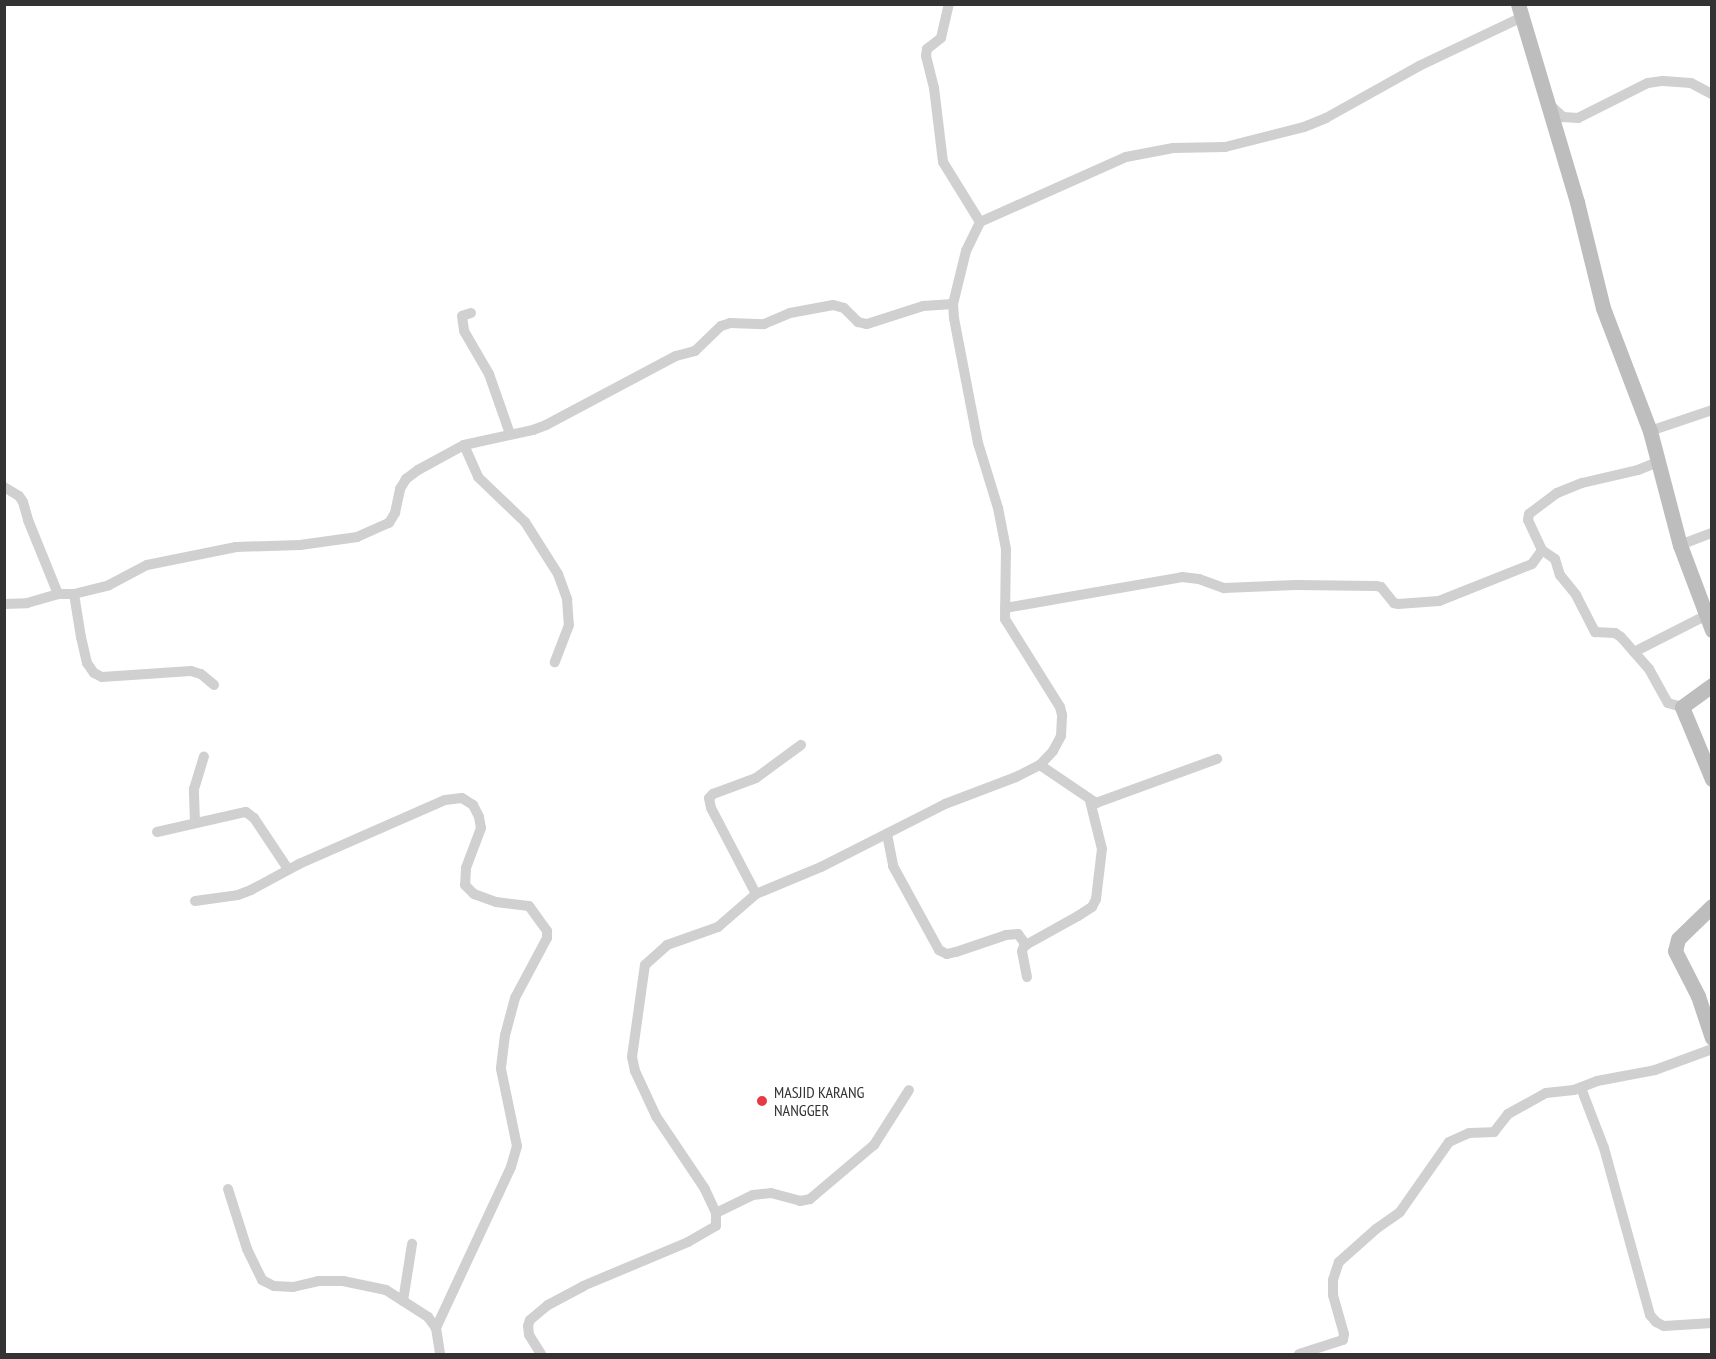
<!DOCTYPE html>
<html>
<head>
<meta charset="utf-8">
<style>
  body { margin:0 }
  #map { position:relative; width:1716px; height:1359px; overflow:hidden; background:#fff; font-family:"PT Sans Narrow",sans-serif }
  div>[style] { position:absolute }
  .street>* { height:10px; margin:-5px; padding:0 5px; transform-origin:5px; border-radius:5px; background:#d0d0d0 }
  .secondary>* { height:15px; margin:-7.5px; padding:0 7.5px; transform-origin:7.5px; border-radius:7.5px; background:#bdbdbd }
  .dots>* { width:16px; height:16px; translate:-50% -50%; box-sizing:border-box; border:3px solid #fff; border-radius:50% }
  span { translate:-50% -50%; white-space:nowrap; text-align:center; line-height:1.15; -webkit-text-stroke:6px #fff; paint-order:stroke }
  .poi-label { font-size:16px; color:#333 }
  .left { translate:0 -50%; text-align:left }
  .frame { position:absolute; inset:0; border:6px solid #333; pointer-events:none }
</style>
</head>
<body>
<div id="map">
  <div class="street">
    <div style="left:1550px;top:105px;width:18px;rotate:43deg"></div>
    <div style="left:1563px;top:117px;width:15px;rotate:4deg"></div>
    <div style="left:1578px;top:118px;width:78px;rotate:-26.6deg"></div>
    <div style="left:1648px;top:83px;width:15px;rotate:-8deg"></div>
    <div style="left:1663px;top:81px;width:28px;rotate:4deg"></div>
    <div style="left:1691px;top:83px;width:24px;rotate:28deg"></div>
    <div style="left:980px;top:222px;width:160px;rotate:-24deg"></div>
    <div style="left:1126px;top:157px;width:48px;rotate:-10.8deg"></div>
    <div style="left:1173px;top:148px;width:52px;rotate:-1.1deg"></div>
    <div style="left:1225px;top:147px;width:81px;rotate:-14.2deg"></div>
    <div style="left:1304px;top:127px;width:24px;rotate:-22deg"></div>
    <div style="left:1326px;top:118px;width:107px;rotate:-29.2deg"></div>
    <div style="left:1419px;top:66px;width:112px;rotate:-25.4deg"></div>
    <div style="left:471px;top:313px;width:9px;rotate:162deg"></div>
    <div style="left:462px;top:316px;width:15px;rotate:82deg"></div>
    <div style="left:464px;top:331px;width:50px;rotate:59.8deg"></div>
    <div style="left:489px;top:374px;width:64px;rotate:70.7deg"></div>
    <div style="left:1650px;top:431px;width:65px;rotate:-18.7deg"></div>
    <div style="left:464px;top:445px;width:35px;rotate:66deg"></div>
    <div style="left:478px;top:477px;width:65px;rotate:43.8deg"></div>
    <div style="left:525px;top:522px;width:62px;rotate:57.6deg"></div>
    <div style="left:558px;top:574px;width:27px;rotate:70deg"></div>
    <div style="left:567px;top:599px;width:26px;rotate:86deg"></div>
    <div style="left:569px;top:625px;width:40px;rotate:111deg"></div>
    <div style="left:4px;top:487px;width:17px;rotate:31deg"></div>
    <div style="left:19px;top:496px;width:7px;rotate:56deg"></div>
    <div style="left:23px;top:502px;width:19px;rotate:74deg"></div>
    <div style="left:28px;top:520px;width:80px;rotate:67.9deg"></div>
    <div style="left:1680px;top:545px;width:34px;rotate:-21deg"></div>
    <div style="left:1542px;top:550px;width:16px;rotate:35deg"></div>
    <div style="left:1555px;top:559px;width:17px;rotate:73deg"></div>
    <div style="left:1560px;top:575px;width:26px;rotate:51deg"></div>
    <div style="left:1576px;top:595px;width:42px;rotate:62.8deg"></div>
    <div style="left:1595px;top:632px;width:20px;rotate:3deg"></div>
    <div style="left:1615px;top:633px;width:7px;rotate:34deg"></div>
    <div style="left:1621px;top:637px;width:43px;rotate:48.8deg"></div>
    <div style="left:1649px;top:669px;width:39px;rotate:61deg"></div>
    <div style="left:1668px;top:703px;width:15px;rotate:16deg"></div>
    <div style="left:74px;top:594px;width:44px;rotate:80.8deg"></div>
    <div style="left:81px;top:637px;width:27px;rotate:77deg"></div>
    <div style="left:87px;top:663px;width:12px;rotate:55deg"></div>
    <div style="left:94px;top:673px;width:9px;rotate:27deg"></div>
    <div style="left:102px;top:677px;width:89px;rotate:-3.9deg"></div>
    <div style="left:191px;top:671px;width:10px;rotate:17deg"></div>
    <div style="left:201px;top:674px;width:17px;rotate:40deg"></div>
    <div style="left:4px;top:604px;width:23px;rotate:-2deg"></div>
    <div style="left:27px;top:603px;width:32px;rotate:-16deg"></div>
    <div style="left:58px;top:594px;width:16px"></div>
    <div style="left:74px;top:594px;width:36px;rotate:-14deg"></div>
    <div style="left:109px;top:585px;width:43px;rotate:-27.8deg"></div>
    <div style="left:147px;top:565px;width:91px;rotate:-11.4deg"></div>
    <div style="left:236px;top:547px;width:64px;rotate:-1.8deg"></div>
    <div style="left:300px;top:545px;width:58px;rotate:-8deg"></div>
    <div style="left:357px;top:537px;width:35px;rotate:-24deg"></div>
    <div style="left:389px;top:523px;width:12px;rotate:-59deg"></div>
    <div style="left:395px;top:513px;width:25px;rotate:-78deg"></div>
    <div style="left:400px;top:489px;width:12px;rotate:-59deg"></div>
    <div style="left:406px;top:479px;width:15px;rotate:-37deg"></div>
    <div style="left:418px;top:470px;width:52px;rotate:-28.5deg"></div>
    <div style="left:464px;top:445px;width:71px;rotate:-12.3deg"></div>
    <div style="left:533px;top:430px;width:14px;rotate:-21deg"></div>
    <div style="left:546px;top:425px;width:147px;rotate:-28deg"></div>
    <div style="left:676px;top:356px;width:20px;rotate:-15deg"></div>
    <div style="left:695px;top:351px;width:36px;rotate:-44deg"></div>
    <div style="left:721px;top:326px;width:9px;rotate:-18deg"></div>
    <div style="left:730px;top:323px;width:34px;rotate:2deg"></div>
    <div style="left:764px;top:324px;width:28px;rotate:-23deg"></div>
    <div style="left:790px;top:313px;width:44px;rotate:-10.5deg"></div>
    <div style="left:833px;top:305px;width:11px;rotate:15deg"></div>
    <div style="left:844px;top:308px;width:20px;rotate:45deg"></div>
    <div style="left:858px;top:322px;width:9px;rotate:13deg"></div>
    <div style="left:867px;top:324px;width:59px;rotate:-17.8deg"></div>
    <div style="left:923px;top:306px;width:30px;rotate:-4deg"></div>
    <div style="left:1005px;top:608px;width:180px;rotate:-9.9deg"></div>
    <div style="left:1182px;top:577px;width:17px;rotate:7deg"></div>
    <div style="left:1199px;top:579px;width:27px;rotate:20deg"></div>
    <div style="left:1224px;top:588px;width:72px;rotate:-2.4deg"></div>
    <div style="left:1296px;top:585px;width:80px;rotate:0.7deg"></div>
    <div style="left:1376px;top:586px;width:5px;rotate:11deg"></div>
    <div style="left:1381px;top:587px;width:21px;rotate:51deg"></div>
    <div style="left:1394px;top:603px;width:4px;rotate:14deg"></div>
    <div style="left:1398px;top:604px;width:41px;rotate:-4.2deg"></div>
    <div style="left:1439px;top:601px;width:100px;rotate:-21.7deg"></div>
    <div style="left:1532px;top:564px;width:17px;rotate:-54deg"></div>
    <div style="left:1542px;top:550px;width:33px;rotate:-115deg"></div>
    <div style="left:1528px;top:520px;width:6px;rotate:-81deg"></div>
    <div style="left:1529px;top:514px;width:35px;rotate:-37deg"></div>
    <div style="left:1557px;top:493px;width:27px;rotate:-22deg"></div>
    <div style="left:1582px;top:483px;width:57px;rotate:-13.1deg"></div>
    <div style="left:1638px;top:470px;width:22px;rotate:-22deg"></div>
    <div style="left:1634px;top:652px;width:80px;rotate:-26.9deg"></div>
    <div style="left:1040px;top:765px;width:68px;rotate:34.2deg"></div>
    <div style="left:1096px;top:803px;width:129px;rotate:-20deg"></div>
    <div style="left:195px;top:823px;width:34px;rotate:-92deg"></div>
    <div style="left:194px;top:789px;width:34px;rotate:-73deg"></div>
    <div style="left:157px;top:832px;width:91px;rotate:-12.7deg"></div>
    <div style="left:246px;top:812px;width:10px;rotate:37deg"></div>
    <div style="left:254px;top:818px;width:61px;rotate:56.3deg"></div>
    <div style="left:887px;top:834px;width:33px;rotate:79deg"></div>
    <div style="left:893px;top:866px;width:96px;rotate:61.3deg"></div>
    <div style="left:939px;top:950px;width:9px;rotate:27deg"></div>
    <div style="left:947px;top:954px;width:9px;rotate:-13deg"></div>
    <div style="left:956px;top:952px;width:53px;rotate:-18.8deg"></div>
    <div style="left:1006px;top:935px;width:12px;rotate:-5deg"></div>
    <div style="left:1018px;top:934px;width:14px;rotate:54deg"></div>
    <div style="left:756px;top:894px;width:97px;rotate:-117.6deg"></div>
    <div style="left:711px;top:808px;width:10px;rotate:-101deg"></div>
    <div style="left:709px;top:798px;width:6px;rotate:-45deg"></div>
    <div style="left:713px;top:794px;width:46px;rotate:-20.4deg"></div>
    <div style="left:756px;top:778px;width:56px;rotate:-36.3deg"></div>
    <div style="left:195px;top:901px;width:43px;rotate:-7.9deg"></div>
    <div style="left:238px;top:895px;width:14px;rotate:-21deg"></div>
    <div style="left:251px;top:890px;width:55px;rotate:-28.4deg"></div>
    <div style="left:299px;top:864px;width:159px;rotate:-23.7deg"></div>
    <div style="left:445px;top:800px;width:17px;rotate:-7deg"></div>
    <div style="left:462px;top:798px;width:13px;rotate:32deg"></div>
    <div style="left:473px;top:805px;width:13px;rotate:63deg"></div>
    <div style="left:479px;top:817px;width:11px;rotate:80deg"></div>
    <div style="left:481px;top:828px;width:43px;rotate:110.6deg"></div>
    <div style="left:466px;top:868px;width:17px;rotate:93deg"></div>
    <div style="left:465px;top:885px;width:13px;rotate:45deg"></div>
    <div style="left:474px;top:894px;width:23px;rotate:20deg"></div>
    <div style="left:496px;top:902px;width:33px;rotate:7deg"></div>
    <div style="left:529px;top:906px;width:31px;rotate:54deg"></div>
    <div style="left:547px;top:931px;width:7px;rotate:90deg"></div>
    <div style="left:547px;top:938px;width:68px;rotate:118.1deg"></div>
    <div style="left:515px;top:998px;width:38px;rotate:105deg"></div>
    <div style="left:505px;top:1035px;width:34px;rotate:97deg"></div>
    <div style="left:501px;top:1069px;width:79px;rotate:78.3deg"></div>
    <div style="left:517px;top:1146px;width:22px;rotate:106deg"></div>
    <div style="left:511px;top:1167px;width:178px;rotate:115deg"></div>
    <div style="left:1027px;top:977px;width:26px;rotate:-101deg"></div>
    <div style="left:1022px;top:951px;width:5px;rotate:-68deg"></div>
    <div style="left:1024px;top:946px;width:62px;rotate:-29.1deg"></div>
    <div style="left:1078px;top:916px;width:17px;rotate:-33deg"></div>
    <div style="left:1092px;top:907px;width:9px;rotate:-63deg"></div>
    <div style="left:1096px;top:899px;width:50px;rotate:-83.2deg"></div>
    <div style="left:1102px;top:849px;width:49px;rotate:-104deg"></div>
    <div style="left:1581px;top:1088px;width:64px;rotate:69deg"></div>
    <div style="left:1604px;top:1148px;width:173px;rotate:74.6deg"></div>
    <div style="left:1650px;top:1315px;width:9px;rotate:49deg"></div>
    <div style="left:1656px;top:1322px;width:9px;rotate:27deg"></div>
    <div style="left:1664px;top:1326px;width:48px;rotate:-3.6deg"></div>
    <div style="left:228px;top:1189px;width:63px;rotate:72.4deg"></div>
    <div style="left:247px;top:1249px;width:34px;rotate:64deg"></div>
    <div style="left:262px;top:1280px;width:13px;rotate:27deg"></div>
    <div style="left:274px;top:1286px;width:19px;rotate:3deg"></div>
    <div style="left:293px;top:1287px;width:26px;rotate:-13deg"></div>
    <div style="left:318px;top:1281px;width:25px"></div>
    <div style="left:343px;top:1281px;width:44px;rotate:11.8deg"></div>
    <div style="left:386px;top:1290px;width:50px;rotate:32.7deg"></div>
    <div style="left:428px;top:1317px;width:14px;rotate:54deg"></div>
    <div style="left:436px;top:1328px;width:26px;rotate:81deg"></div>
    <div style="left:716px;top:1213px;width:41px;rotate:-25.9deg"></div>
    <div style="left:753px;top:1195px;width:18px;rotate:-6deg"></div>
    <div style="left:771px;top:1193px;width:30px;rotate:15deg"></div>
    <div style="left:800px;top:1201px;width:10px;rotate:-11deg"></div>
    <div style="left:810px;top:1199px;width:84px;rotate:-40.2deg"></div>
    <div style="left:874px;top:1145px;width:65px;rotate:-57.5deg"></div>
    <div style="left:403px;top:1301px;width:58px;rotate:-81deg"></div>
    <div style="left:541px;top:1354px;width:22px;rotate:-122deg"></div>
    <div style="left:529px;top:1335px;width:9px;rotate:-96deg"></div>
    <div style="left:528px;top:1326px;width:6px;rotate:-72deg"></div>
    <div style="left:530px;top:1320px;width:23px;rotate:-40deg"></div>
    <div style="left:548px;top:1305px;width:40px;rotate:-28deg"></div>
    <div style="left:583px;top:1286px;width:114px;rotate:-22.7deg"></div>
    <div style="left:688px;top:1242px;width:32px;rotate:-30deg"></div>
    <div style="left:716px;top:1226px;width:13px;rotate:-90deg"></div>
    <div style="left:716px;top:1213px;width:26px;rotate:-115deg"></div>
    <div style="left:705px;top:1189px;width:88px;rotate:-123.9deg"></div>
    <div style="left:656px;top:1116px;width:50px;rotate:-115deg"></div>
    <div style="left:635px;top:1071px;width:14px;rotate:-102deg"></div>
    <div style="left:632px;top:1057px;width:93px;rotate:-82deg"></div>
    <div style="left:645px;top:965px;width:30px;rotate:-42deg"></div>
    <div style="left:667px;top:945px;width:54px;rotate:-19.4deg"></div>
    <div style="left:718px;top:927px;width:50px;rotate:-41deg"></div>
    <div style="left:756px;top:894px;width:70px;rotate:-22.6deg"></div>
    <div style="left:821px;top:867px;width:139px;rotate:-26.9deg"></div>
    <div style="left:945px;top:804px;width:76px;rotate:-20.8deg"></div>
    <div style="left:1016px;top:777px;width:27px;rotate:-27deg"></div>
    <div style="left:1040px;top:765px;width:19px;rotate:-47deg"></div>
    <div style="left:1053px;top:751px;width:17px;rotate:-62deg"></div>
    <div style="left:1061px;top:736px;width:21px;rotate:-87deg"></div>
    <div style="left:1062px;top:715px;width:8px;rotate:-104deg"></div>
    <div style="left:1060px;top:707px;width:104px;rotate:-122deg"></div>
    <div style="left:1005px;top:619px;width:70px;rotate:-89.2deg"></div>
    <div style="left:1006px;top:549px;width:42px;rotate:-101deg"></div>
    <div style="left:998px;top:508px;width:68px;rotate:-107.1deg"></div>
    <div style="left:978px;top:443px;width:127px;rotate:-100.9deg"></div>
    <div style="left:954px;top:318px;width:14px;rotate:-94deg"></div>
    <div style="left:953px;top:304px;width:55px;rotate:-76.2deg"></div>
    <div style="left:966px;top:251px;width:32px;rotate:-64deg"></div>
    <div style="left:980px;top:222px;width:70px;rotate:-121.7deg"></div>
    <div style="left:943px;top:162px;width:75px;rotate:-96.9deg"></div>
    <div style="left:934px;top:88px;width:33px;rotate:-104deg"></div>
    <div style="left:926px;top:56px;width:7px;rotate:-82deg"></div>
    <div style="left:927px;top:49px;width:18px;rotate:-38deg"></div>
    <div style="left:941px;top:38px;width:35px;rotate:-77deg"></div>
    <div style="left:1299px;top:1354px;width:46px;rotate:-17.7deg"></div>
    <div style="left:1343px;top:1340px;width:6px;rotate:-81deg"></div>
    <div style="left:1344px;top:1334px;width:41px;rotate:-105.8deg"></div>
    <div style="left:1333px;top:1295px;width:15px;rotate:-90deg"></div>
    <div style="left:1333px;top:1280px;width:19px;rotate:-72deg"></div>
    <div style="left:1339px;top:1262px;width:50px;rotate:-41.7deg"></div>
    <div style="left:1376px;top:1229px;width:29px;rotate:-35deg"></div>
    <div style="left:1400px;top:1212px;width:85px;rotate:-55deg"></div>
    <div style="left:1449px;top:1142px;width:22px;rotate:-24deg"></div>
    <div style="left:1469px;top:1133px;width:25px;rotate:-2deg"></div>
    <div style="left:1494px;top:1132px;width:23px;rotate:-52deg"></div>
    <div style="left:1508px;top:1114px;width:43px;rotate:-28.9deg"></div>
    <div style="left:1546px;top:1093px;width:28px;rotate:-6deg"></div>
    <div style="left:1574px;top:1090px;width:25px;rotate:-21deg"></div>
    <div style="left:1597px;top:1081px;width:59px;rotate:-10.7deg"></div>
    <div style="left:1655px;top:1070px;width:61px;rotate:-20.2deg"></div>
  </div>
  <div class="secondary">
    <div style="left:1518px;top:4px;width:207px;rotate:73.4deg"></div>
    <div style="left:1577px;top:202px;width:109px;rotate:76.2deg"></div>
    <div style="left:1603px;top:308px;width:132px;rotate:69.1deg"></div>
    <div style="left:1650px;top:431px;width:118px;rotate:75.3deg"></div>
    <div style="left:1680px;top:545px;width:91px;rotate:69.4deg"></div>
    <div style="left:1712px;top:685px;width:37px;rotate:144deg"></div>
    <div style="left:1682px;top:707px;width:78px;rotate:67.4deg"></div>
    <div style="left:1712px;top:906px;width:47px;rotate:135.9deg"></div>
    <div style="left:1678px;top:939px;width:12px;rotate:104deg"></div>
    <div style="left:1675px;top:951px;width:51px;rotate:62.9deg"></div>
    <div style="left:1698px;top:996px;width:44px;rotate:71.6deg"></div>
  </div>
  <div class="dots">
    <div style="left:762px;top:1101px;background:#e63946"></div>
  </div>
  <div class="poi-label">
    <span class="left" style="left:774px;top:1101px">MASJID KARANG<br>NANGGER</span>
  </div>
  <div class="frame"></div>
</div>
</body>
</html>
